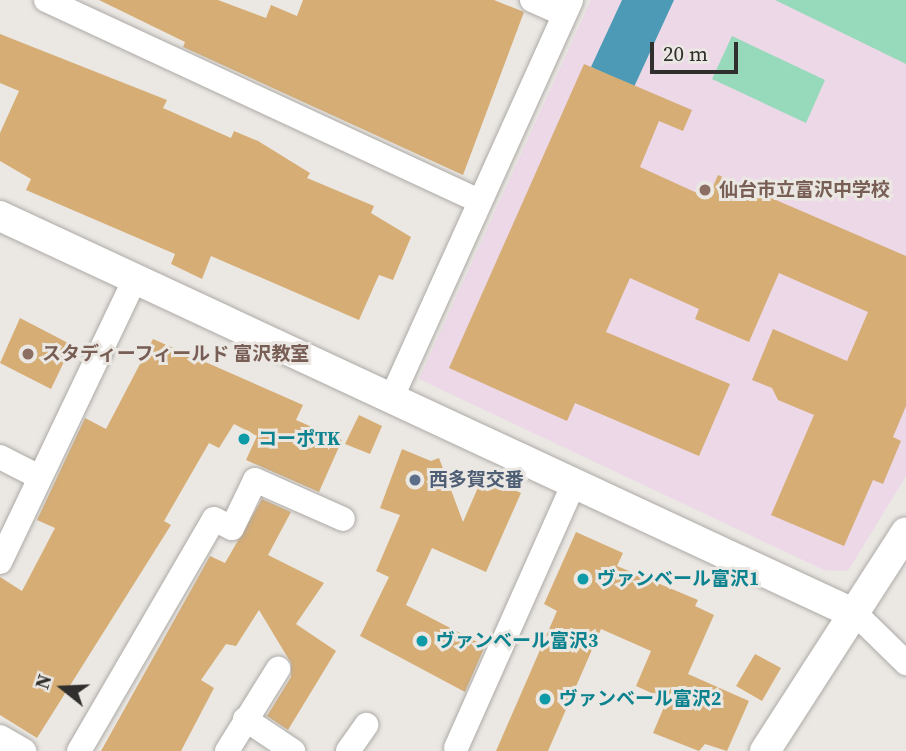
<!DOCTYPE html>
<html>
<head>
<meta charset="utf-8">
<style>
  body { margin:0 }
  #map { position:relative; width:906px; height:751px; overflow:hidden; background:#ebe8e4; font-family:"Source Serif 4","Noto Sans JP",serif }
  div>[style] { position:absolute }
  .education>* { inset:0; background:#ecd8e7 }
  .green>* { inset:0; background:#97dabb }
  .water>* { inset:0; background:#4c9ab6 }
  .building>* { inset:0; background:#d6ad75 }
  .roads { filter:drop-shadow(0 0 2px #adaaa6) drop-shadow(0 0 2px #adaaa6) }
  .minor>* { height:24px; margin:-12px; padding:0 12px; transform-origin:12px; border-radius:12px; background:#fff }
  .tertiary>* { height:30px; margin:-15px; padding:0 15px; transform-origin:15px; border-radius:15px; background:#fff }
  .dots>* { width:19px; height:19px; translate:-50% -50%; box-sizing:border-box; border:4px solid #ebe8e4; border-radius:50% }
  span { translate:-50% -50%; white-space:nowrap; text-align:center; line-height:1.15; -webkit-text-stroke:6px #ebe8e4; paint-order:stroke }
  .education-label { font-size:19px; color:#785e54; font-weight:700 }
  .left { translate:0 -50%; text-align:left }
  .culture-label { font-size:19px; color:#0d838f; font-weight:700 }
  .service-label { font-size:19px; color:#4e5e75; font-weight:700 }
  .north { position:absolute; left:28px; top:653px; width:70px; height:70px; -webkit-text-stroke:5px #ebe8e4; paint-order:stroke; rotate:288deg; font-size:19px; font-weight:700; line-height:28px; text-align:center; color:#302f2d }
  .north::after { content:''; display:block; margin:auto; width:24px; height:32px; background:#302f2d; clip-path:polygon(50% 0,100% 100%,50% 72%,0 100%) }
  .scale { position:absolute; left:650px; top:42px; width:88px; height:32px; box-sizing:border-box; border:4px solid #302f2d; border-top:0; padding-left:9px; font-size:21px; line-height:24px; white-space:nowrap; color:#302f2d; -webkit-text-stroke:5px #ebe8e4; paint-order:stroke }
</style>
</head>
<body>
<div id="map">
  <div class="education">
    <div style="clip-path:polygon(591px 0,906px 0,906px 476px,848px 571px,824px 570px,419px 379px)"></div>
  </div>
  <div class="green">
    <div style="clip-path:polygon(775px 0,906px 0,906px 64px)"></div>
    <div style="clip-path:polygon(732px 36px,825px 80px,806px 123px,712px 79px)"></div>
  </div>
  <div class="water">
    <div style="clip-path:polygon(622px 0,674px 0,634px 87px,591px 67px)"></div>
  </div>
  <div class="building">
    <div style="clip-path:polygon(99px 0,218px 0,266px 18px,271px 5px,297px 16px,303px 0,494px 0,524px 12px,463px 175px,183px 47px,185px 42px)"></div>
    <div style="clip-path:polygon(0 34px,167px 100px,163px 108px,231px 138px,234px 131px,258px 141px,310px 173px,307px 178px,374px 206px,371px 213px,411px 237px,393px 280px,379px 275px,359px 320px,211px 256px,202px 279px,171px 264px,175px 254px,26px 190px,31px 179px,0 161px,0 133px,19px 91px,0 83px)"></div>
    <div style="clip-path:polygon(584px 64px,692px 110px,683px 131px,659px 121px,640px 167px,708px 198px,718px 175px,906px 256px,906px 406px,893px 437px,901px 441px,883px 484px,873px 480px,844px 546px,771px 515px,814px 415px,778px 400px,772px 388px,752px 380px,773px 329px,847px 361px,868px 312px,779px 273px,749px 342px,695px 319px,699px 309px,630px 278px,606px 332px,730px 384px,699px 456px,575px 403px,567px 421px,449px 368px)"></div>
    <div style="clip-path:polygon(20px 318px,72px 345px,51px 389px,0 363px)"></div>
    <div style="clip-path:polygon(153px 339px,303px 405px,296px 420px,342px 440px,319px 492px,246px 460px,257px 436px,234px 424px,219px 448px,209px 443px,164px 521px,171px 525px,37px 738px,0 715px,0 577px,22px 591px,55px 528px,37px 520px,85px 418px,106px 429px)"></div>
    <div style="clip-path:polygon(359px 415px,382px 426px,370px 454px,345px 444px)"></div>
    <div style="clip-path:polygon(402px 449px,431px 461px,439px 458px,463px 522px,483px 476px,521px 493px,486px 572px,432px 548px,406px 605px,485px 646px,465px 692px,360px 636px,389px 577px,376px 571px,400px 515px,380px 508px)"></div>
    <div style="clip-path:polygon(262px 499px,291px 512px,268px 555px,324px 583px,296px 624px,336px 651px,288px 730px,267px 716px,291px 677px,291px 663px,259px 610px,236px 646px,226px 644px,201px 680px,214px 688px,181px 751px,101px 751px,210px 556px,225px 563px)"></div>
    <div style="clip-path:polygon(576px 532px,623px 553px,617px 566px,698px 600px,695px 606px,714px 615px,688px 674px,749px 701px,727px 751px,705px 744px,699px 751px,653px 733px,667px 700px,636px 686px,651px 651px,601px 629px,548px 751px,496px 751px,557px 611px,544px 604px)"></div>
    <div style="clip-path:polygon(755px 654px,781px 668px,762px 701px,736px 686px)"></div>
  </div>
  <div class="roads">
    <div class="minor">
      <div style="left:46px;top:0;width:477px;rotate:24.9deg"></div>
      <div style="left:532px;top:0;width:35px;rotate:24deg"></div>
      <div style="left:392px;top:397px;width:435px;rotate:-65.7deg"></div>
      <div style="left:0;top:457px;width:44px;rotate:27.1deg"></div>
      <div style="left:0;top:562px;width:316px;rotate:-64.5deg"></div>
      <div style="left:857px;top:615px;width:69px;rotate:44.4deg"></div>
      <div style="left:245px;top:719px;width:58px;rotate:33.7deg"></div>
      <div style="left:0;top:737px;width:28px;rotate:30deg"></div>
      <div style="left:456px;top:748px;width:290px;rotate:-66deg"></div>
      <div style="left:79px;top:751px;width:268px;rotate:-59.8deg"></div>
      <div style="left:214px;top:519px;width:20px;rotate:27deg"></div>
      <div style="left:232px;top:528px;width:53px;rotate:-64.4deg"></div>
      <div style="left:255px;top:480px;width:96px;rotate:23.9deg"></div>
      <div style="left:227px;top:751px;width:97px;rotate:-58.1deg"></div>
      <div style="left:348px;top:751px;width:32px;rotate:-55deg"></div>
    </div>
    <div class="tertiary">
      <div style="left:0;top:216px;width:945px;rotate:24.97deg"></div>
      <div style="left:765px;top:751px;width:260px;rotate:-57.2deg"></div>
    </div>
  </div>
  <div class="dots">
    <div style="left:705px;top:190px;background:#8d6e63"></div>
    <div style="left:28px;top:354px;background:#8d6e63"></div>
    <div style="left:244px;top:439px;background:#0f9aa8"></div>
    <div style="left:415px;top:480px;background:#5c6f8a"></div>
    <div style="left:583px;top:579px;background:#0f9aa8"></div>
    <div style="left:422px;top:641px;background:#0f9aa8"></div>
    <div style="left:545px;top:699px;background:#0f9aa8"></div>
  </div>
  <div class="education-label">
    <span class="left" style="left:719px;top:190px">仙台市立富沢中学校</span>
    <span class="left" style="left:42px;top:354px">スタディーフィールド 富沢教室</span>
  </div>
  <div class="culture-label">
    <span class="left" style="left:258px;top:439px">コーポTK</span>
    <span class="left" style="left:597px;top:579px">ヴァンベール富沢1</span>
    <span class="left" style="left:436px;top:641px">ヴァンベール富沢3</span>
    <span class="left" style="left:559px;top:699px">ヴァンベール富沢2</span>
  </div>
  <div class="service-label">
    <span class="left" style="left:429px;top:480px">西多賀交番</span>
  </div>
  <div class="north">N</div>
  <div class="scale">20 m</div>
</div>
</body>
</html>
